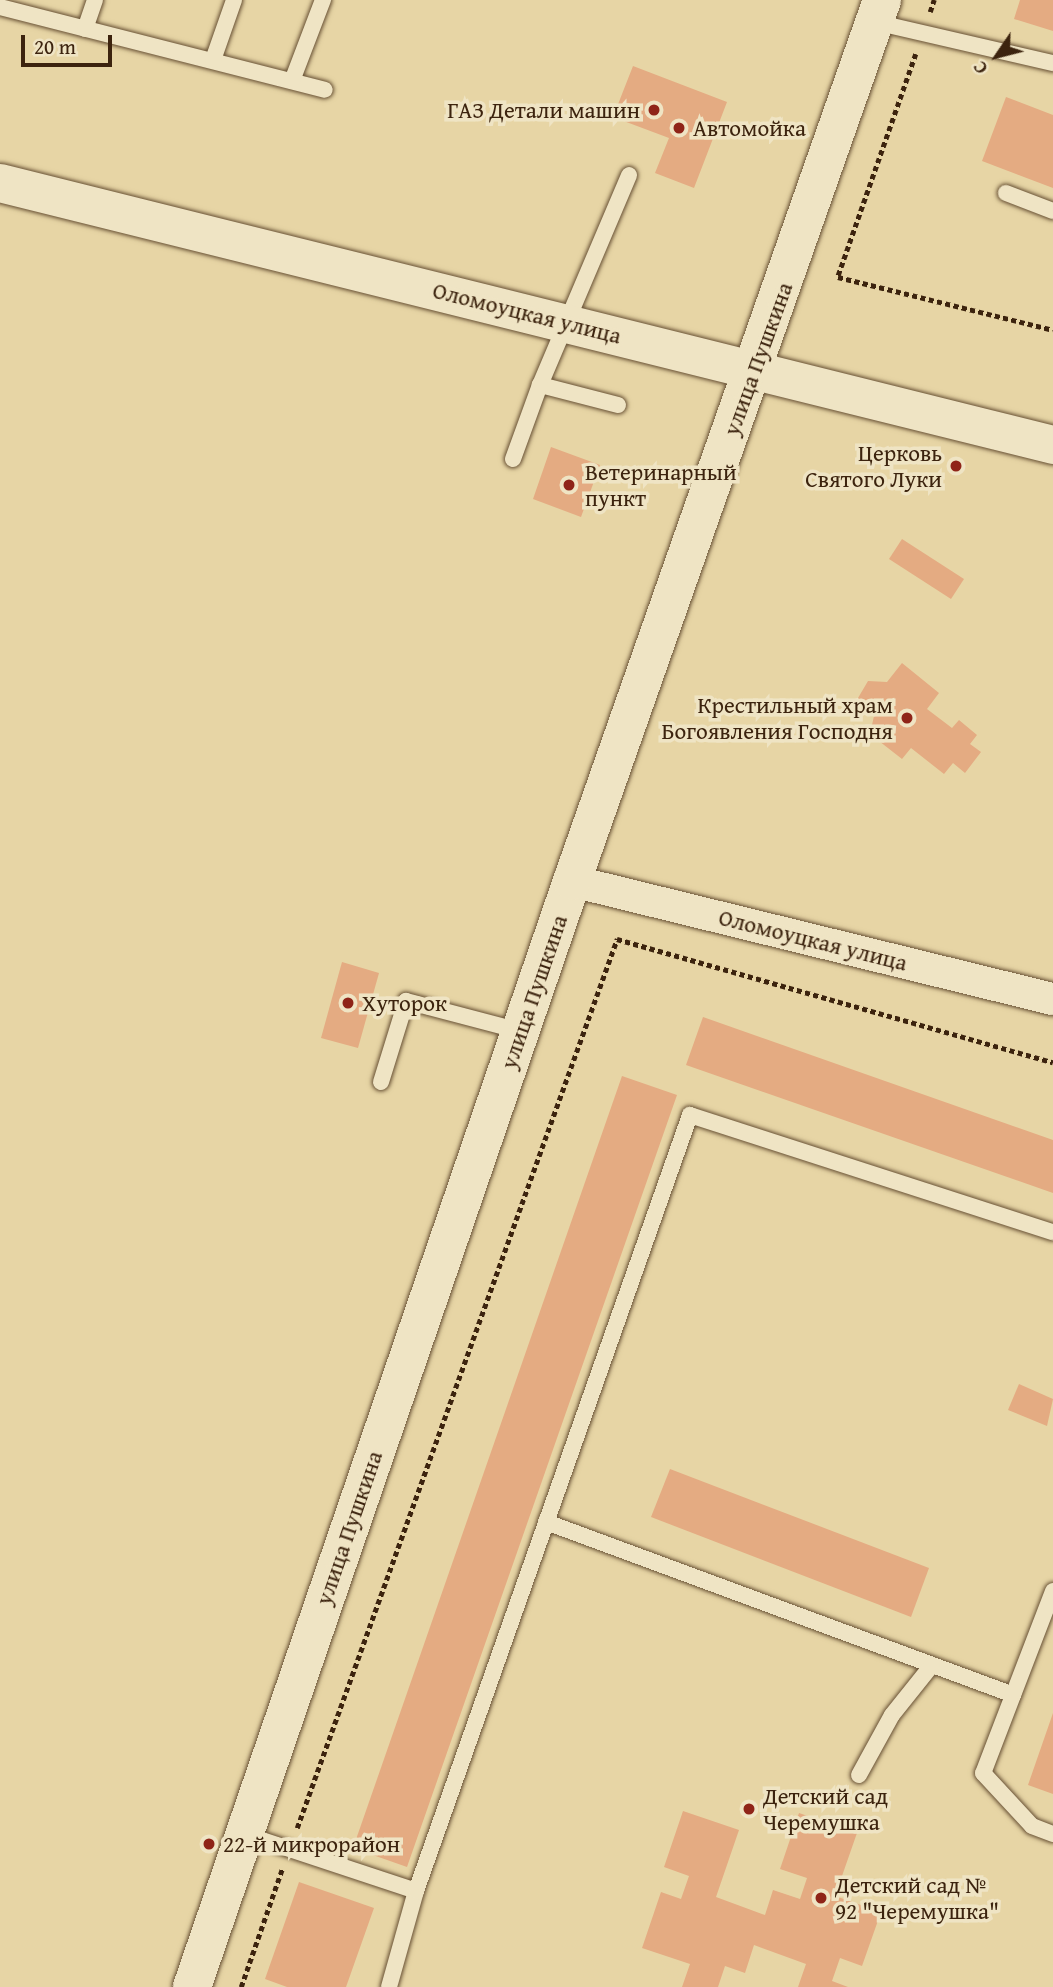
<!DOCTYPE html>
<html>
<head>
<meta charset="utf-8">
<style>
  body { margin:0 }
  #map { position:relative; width:1053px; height:1987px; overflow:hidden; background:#e7d5a5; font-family:"Gentium Book Plus",serif }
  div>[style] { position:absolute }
  .building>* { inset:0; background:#e4ab82 }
  .path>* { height:4.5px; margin-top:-2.25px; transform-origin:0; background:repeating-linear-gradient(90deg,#3c230e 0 5px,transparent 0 8.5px) }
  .roads { filter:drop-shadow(0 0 2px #675034) drop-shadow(0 0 2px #675034) }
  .service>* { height:16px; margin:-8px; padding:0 8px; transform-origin:8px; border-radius:8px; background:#efe4c4 }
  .minor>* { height:32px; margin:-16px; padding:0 16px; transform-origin:16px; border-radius:16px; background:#efe4c4 }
  .tertiary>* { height:38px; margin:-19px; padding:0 19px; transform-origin:19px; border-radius:19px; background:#efe4c4 }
  .dots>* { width:19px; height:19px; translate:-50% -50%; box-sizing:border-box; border:4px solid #efe4c4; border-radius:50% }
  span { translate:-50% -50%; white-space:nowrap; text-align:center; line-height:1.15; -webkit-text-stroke:7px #efe4c4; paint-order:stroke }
  .poi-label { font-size:23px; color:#3c230e }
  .right { translate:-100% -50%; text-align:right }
  .left { translate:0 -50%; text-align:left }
  .street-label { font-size:23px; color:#3c230e }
  .north { position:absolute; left:962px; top:21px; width:70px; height:70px; -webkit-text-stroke:5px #efe4c4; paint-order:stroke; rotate:235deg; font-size:19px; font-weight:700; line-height:28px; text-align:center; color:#3c230e }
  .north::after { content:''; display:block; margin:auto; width:24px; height:32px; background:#3c230e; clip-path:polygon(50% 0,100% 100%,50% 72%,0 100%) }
  .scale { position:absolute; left:21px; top:35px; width:91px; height:32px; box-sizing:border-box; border:4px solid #3c230e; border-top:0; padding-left:9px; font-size:21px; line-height:24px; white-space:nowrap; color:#3c230e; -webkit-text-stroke:5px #efe4c4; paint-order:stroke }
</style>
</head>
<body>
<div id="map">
  <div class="building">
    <div style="clip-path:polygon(1020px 0,1053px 0,1053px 31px,1014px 19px)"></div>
    <div style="clip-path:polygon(633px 66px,727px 102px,694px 188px,655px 173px,669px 138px,613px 117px)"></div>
    <div style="clip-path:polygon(1006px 97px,1053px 115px,1053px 188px,982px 161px)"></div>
    <div style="clip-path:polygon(551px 447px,600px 465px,581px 517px,533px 499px)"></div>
    <div style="clip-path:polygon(902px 539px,964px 579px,951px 599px,889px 559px)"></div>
    <div style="clip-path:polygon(902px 663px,939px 693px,927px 709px,952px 728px,959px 720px,977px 735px,970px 744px,981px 752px,965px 773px,953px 763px,944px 774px,911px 748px,902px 759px,870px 734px,874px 716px,858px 698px,868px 681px,887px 682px)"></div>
    <div style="clip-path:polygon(342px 962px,379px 973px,358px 1048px,321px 1038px)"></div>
    <div style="clip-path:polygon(703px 1017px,1053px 1140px,1053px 1193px,686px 1065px)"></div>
    <div style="clip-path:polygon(622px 1076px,677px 1095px,407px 1867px,353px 1848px)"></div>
    <div style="clip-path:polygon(1019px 1384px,1053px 1399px,1047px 1426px,1008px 1410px)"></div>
    <div style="clip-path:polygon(670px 1469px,929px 1568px,911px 1617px,651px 1517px)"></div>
    <div style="clip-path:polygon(1053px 1713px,1053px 1794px,1028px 1785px)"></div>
    <div style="clip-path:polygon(683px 1811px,739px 1830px,716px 1897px,765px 1915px,773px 1890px,800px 1899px,807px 1878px,780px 1869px,799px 1813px,857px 1833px,835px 1896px,881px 1912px,862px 1966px,840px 1958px,832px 1981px,848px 1987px,798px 1987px,806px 1964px,754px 1945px,745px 1973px,725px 1966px,718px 1987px,682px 1987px,690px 1964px,642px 1948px,661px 1892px,681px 1899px,689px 1876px,664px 1867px)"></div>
    <div style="clip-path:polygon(299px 1882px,374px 1908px,346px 1987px,287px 1987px,265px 1979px)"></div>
  </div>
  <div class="path">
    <div style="left:930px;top:12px;width:13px;rotate:-72deg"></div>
    <div style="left:916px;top:54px;width:236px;rotate:109.3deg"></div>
    <div style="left:838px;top:277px;width:221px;rotate:13.8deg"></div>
    <div style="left:297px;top:1828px;width:945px;rotate:-70.2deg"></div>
    <div style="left:617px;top:939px;width:453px;rotate:15.8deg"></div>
    <div style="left:241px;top:1987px;width:125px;rotate:-70.8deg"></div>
  </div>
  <div class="roads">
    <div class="service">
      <div style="left:0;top:7px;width:335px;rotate:14.3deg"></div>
      <div style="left:875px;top:22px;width:183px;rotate:13deg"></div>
      <div style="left:85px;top:29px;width:31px;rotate:-71deg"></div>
      <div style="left:213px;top:60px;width:64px;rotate:-70.7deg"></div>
      <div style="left:292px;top:81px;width:87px;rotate:-69.1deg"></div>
      <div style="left:1006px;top:193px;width:50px;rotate:21deg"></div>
      <div style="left:618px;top:405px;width:81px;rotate:-165.6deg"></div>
      <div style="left:540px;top:385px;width:228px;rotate:-67deg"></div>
      <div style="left:513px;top:459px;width:79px;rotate:-70deg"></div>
      <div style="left:381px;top:1082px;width:85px;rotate:-72.8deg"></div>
      <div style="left:406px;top:1001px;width:118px;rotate:14.7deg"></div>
      <div style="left:546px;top:1522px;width:498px;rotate:20.3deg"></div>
      <div style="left:1053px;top:1591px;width:195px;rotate:111deg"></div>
      <div style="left:983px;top:1773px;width:72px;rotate:47.2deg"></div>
      <div style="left:1032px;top:1826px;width:22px;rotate:21deg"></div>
      <div style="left:859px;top:1775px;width:68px;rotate:-61.2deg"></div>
      <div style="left:892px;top:1715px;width:64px;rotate:-51.3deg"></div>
      <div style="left:244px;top:1834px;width:181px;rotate:18.3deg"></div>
      <div style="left:389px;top:1987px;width:100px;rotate:-74.3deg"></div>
      <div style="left:416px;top:1891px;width:823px;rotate:-70.55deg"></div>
      <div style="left:690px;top:1115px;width:381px;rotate:17.9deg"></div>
    </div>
    <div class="minor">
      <div style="left:572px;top:881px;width:495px;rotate:13.8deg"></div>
    </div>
    <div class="tertiary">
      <div style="left:0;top:183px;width:1085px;rotate:13.97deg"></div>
      <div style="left:192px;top:1987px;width:1169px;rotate:-71.04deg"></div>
      <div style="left:572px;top:881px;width:934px;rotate:-70.61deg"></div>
    </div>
  </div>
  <div class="dots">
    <div style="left:654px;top:110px;background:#8f2418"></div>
    <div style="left:679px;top:128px;background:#8f2418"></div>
    <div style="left:956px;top:466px;background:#8f2418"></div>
    <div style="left:569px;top:485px;background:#8f2418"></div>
    <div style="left:907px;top:718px;background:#8f2418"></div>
    <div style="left:348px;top:1003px;background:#8f2418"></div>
    <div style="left:749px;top:1809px;background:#8f2418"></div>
    <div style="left:209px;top:1844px;background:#8f2418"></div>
    <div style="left:821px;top:1898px;background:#8f2418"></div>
  </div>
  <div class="poi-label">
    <span class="right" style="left:640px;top:110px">ГАЗ Детали машин</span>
    <span class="left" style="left:693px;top:128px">Автомойка</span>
    <span class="right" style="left:942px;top:466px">Церковь<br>Святого Луки</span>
    <span class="left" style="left:585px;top:485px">Ветеринарный<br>пункт</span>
    <span class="right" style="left:893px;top:718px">Крестильный храм<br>Богоявления Господня</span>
    <span class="left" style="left:362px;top:1003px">Хуторок</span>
    <span class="left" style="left:763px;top:1809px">Детский сад<br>Черемушка</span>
    <span class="left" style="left:223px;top:1844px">22-й микрорайон</span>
    <span class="left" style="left:835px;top:1898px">Детский сад №<br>92 "Черемушка"</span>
  </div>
  <div class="street-label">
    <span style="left:527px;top:313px;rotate:14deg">Оломоуцкая улица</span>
    <span style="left:758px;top:359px;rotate:-70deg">улица Пушкина</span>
    <span style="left:813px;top:940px;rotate:14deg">Оломоуцкая улица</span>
    <span style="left:534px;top:992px;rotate:-71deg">улица Пушкина</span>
    <span style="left:349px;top:1528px;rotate:-71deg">улица Пушкина</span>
  </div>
  <div class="north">С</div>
  <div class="scale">20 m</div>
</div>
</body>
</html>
